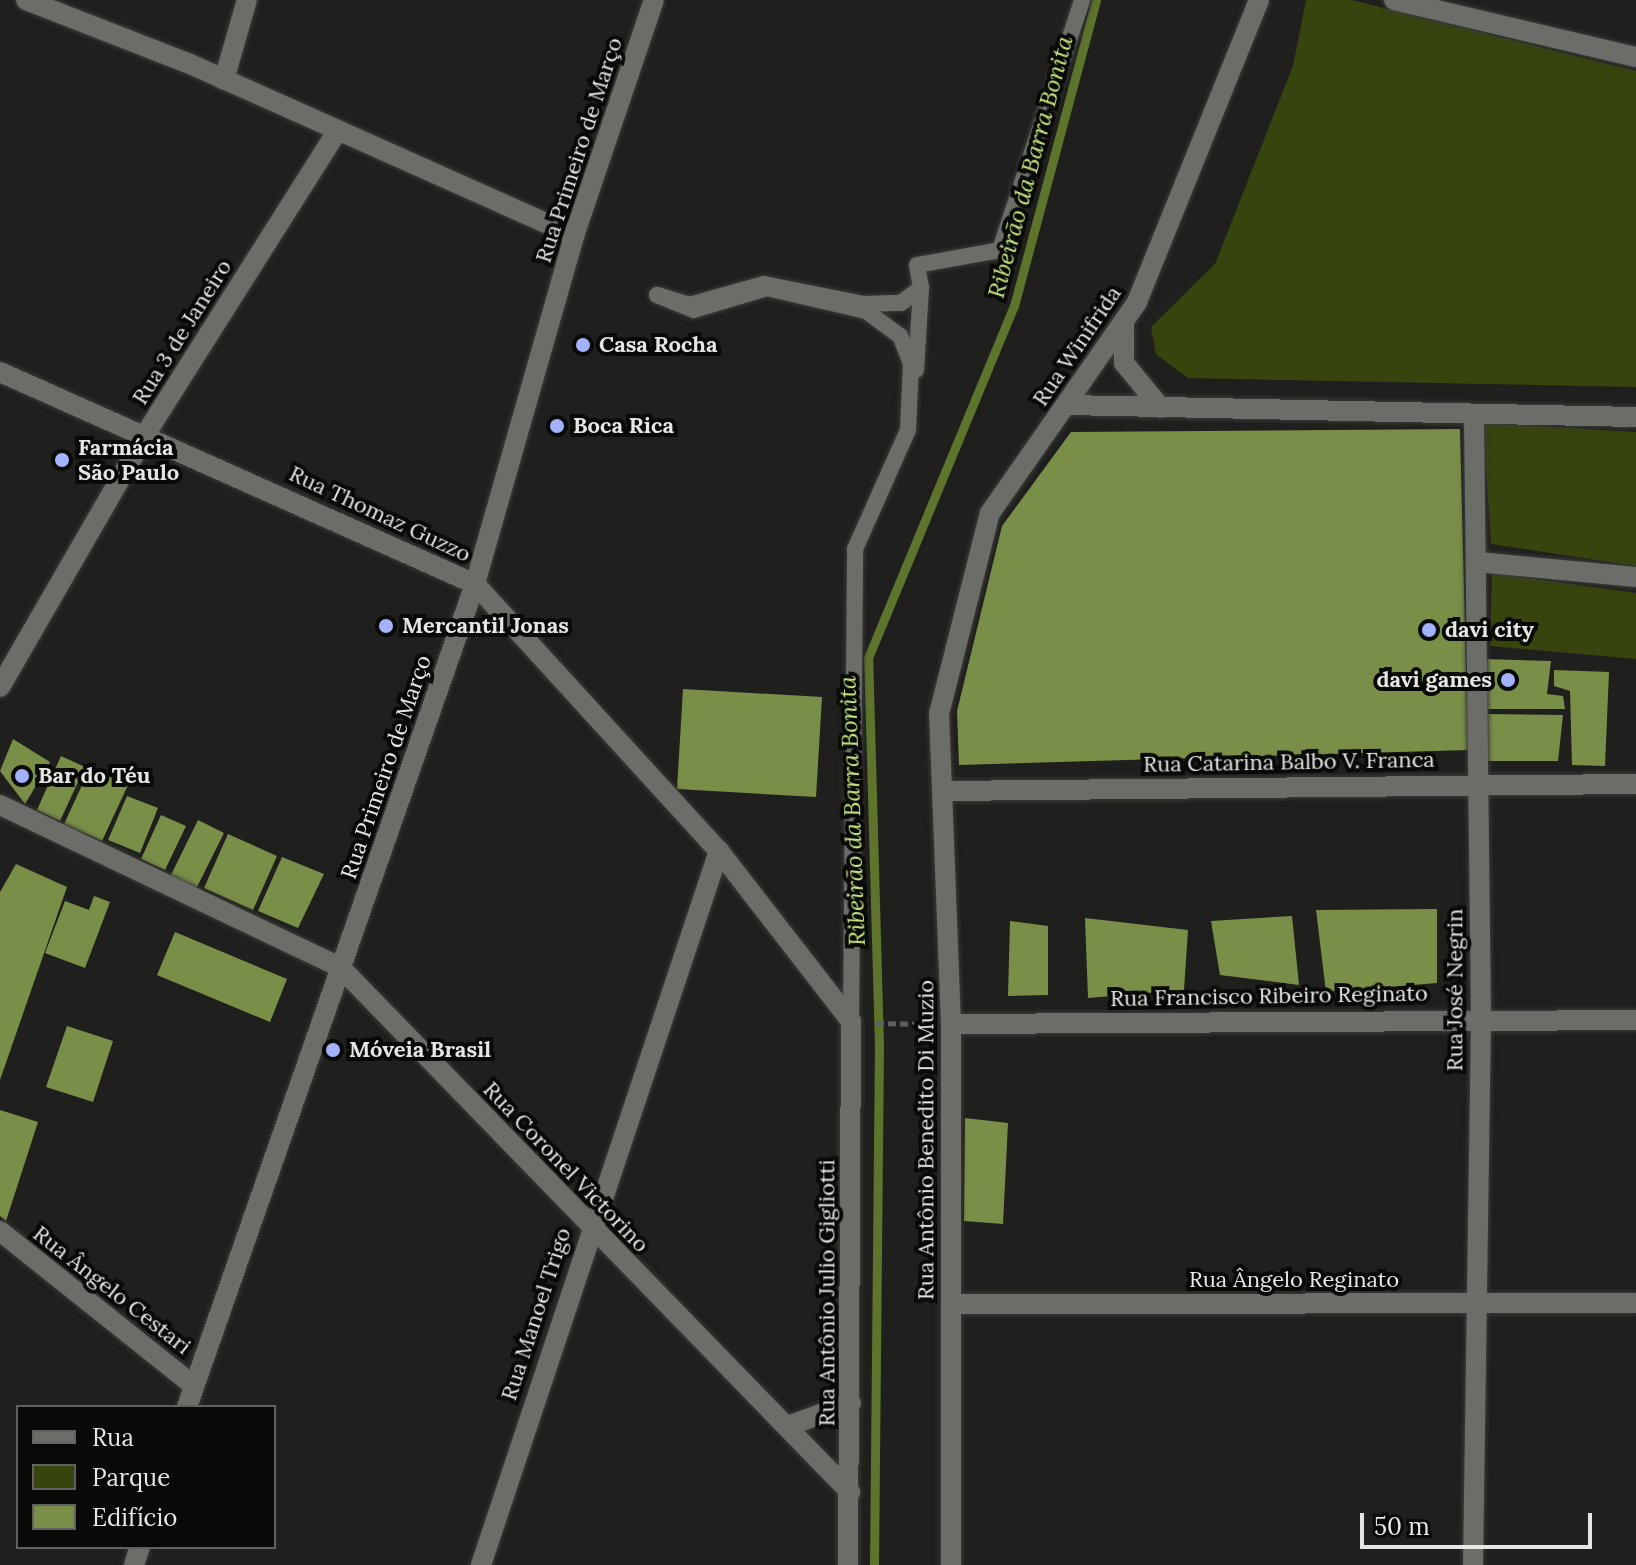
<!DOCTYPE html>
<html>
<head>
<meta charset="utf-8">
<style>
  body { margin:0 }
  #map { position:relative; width:1636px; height:1565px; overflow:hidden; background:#1f201d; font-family:Lora,serif }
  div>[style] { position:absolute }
  .green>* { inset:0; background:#36450e }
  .stream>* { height:9px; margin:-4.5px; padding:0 4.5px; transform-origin:4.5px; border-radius:4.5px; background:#5e732c }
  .building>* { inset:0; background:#798f48 }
  .path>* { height:5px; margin-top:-2.5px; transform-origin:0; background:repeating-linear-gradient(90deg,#60615e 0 8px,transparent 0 12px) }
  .roads { filter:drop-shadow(0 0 2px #3a3b39) drop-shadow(0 0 2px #3a3b39) }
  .service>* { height:16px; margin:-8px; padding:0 8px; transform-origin:8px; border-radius:8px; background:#6b6d69 }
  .minor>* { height:20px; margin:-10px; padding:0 10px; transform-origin:10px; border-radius:10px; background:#6b6d69 }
  .tertiary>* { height:20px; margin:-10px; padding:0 10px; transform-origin:10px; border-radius:10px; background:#6b6d69 }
  .dots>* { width:22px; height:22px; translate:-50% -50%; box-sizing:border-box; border:4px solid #090a08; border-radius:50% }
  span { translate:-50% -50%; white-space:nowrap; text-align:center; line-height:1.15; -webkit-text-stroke:8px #090a08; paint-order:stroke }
  .street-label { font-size:22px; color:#e6e7e5 }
  .poi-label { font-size:22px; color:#e6e7e5; font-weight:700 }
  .left { translate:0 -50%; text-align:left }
  .right { translate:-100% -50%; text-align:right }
  .water-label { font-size:24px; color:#c5e682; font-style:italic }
  .legend { position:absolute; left:16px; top:1405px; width:260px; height:144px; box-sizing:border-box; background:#090a08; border:2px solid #616260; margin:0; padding:10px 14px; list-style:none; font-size:24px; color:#e6e7e5 }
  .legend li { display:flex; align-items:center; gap:16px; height:40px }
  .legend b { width:40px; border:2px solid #616260 }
  .scale { position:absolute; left:1360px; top:1513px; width:232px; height:36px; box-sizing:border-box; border:4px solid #e6e7e5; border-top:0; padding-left:10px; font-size:24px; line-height:28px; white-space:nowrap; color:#e6e7e5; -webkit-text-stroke:6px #090a08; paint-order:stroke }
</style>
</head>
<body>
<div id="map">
  <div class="green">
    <div style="clip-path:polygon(1306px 0,1352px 0,1636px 71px,1636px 387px,1188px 378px,1156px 354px,1151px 327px,1215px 264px,1293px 66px)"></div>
    <div style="clip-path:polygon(1483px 423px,1636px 432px,1636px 566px,1491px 544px)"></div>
    <div style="clip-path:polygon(1492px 573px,1636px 593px,1636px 659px,1490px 646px)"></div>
  </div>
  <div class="stream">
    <div style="left:874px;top:1565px;width:519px;rotate:-89.45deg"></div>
    <div style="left:879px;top:1046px;width:388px;rotate:-91.6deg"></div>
    <div style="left:868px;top:658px;width:381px;rotate:-67.5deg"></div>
    <div style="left:1014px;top:306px;width:317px;rotate:-75deg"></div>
  </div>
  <div class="building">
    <div style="clip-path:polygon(1460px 429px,1468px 750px,959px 765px,957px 711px,1002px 526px,1071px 432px)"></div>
    <div style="clip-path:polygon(1483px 659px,1551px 661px,1547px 694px,1563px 696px,1565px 709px,1483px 709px)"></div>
    <div style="clip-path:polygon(1554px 670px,1609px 672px,1605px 766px,1572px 765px,1570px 691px,1554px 686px)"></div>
    <div style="clip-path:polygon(683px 689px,822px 697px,816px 797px,677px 789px)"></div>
    <div style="clip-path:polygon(1482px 714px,1563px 715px,1558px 761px,1486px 761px)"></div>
    <div style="clip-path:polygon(13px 739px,50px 762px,25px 804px,0 771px)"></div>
    <div style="clip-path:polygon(61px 756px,85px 767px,60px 821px,37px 810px)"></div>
    <div style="clip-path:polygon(90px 768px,128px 785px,102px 841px,64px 824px)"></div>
    <div style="clip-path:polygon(127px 796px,158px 808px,140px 853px,108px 840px)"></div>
    <div style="clip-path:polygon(161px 815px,186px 826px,165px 870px,141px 859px)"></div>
    <div style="clip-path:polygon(198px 820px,224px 833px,196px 889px,170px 877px)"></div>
    <div style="clip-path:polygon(228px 834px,277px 856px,253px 910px,204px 888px)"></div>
    <div style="clip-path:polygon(282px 857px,324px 874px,298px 928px,258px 911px)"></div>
    <div style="clip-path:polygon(16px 864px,67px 887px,0 1080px,0 892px)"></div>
    <div style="clip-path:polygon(94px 896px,110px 902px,85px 968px,45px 953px,65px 901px,89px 910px)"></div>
    <div style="clip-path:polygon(1437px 909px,1437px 983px,1326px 992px,1316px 910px)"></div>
    <div style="clip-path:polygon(1292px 916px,1299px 985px,1220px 975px,1211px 921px)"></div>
    <div style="clip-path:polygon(1085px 918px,1188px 930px,1184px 990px,1088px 998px)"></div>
    <div style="clip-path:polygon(1010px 921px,1048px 926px,1048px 995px,1008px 996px)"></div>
    <div style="clip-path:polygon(175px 932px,287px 979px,270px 1022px,157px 975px)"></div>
    <div style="clip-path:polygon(67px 1026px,113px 1041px,93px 1102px,46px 1087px)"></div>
    <div style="clip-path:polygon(0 1110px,38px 1122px,6px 1221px,0 1216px)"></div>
    <div style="clip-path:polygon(965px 1118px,1008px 1123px,1003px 1224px,964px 1221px)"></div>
  </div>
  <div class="path">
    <div style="left:876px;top:1023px;width:50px;rotate:1.1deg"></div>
  </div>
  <div class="roads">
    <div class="service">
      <div style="left:916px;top:370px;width:82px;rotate:-86.5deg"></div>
      <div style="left:851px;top:1021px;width:472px;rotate:-89.5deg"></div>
      <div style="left:855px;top:549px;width:130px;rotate:-66deg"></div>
      <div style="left:908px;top:430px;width:66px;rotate:-87.4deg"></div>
      <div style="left:911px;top:364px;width:30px;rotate:-111deg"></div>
      <div style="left:900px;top:336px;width:42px;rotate:-143.7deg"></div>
      <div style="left:866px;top:311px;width:102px;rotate:-166.9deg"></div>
      <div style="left:767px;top:288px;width:76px;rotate:163.2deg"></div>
      <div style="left:694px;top:310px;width:40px;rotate:-158deg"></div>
      <div style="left:657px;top:295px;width:34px;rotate:17deg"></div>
      <div style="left:689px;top:305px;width:78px;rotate:-15.6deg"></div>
      <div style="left:764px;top:284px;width:101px;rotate:11.4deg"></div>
      <div style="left:863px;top:304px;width:38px;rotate:-2deg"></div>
      <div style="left:901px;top:303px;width:25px;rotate:-37deg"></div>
      <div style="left:921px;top:288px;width:23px;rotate:-100deg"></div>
      <div style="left:917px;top:265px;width:84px;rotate:-10.2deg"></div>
      <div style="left:1000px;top:250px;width:263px;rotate:-71.8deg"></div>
    </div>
    <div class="minor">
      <div style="left:26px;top:0;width:176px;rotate:21.3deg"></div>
      <div style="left:190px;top:64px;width:421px;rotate:24.1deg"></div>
      <div style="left:1124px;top:321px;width:42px;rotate:90deg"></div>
      <div style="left:1124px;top:363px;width:58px;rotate:50.6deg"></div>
      <div style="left:1067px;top:405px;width:569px;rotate:1.21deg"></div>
      <div style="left:1477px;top:562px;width:160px;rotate:5.4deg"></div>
      <div style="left:0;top:687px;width:294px;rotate:-60deg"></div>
      <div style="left:147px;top:432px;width:357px;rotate:-57.7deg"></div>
      <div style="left:942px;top:791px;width:694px;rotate:-0.58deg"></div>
      <div style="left:0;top:805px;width:378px;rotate:25.5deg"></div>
      <div style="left:341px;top:968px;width:731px;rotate:45.83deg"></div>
      <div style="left:951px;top:1024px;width:685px;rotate:-0.33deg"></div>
      <div style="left:952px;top:1304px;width:684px;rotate:-0.08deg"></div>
      <div style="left:788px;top:1426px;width:67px;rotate:-20.1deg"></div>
      <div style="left:481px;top:1565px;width:753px;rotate:-71.57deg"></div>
      <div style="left:1473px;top:1565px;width:548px;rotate:-89.16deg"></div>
      <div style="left:1481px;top:1017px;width:602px;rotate:-90.67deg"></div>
    </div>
    <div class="tertiary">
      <div style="left:1394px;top:0;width:249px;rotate:13.3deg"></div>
      <div style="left:224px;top:80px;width:83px;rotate:-74deg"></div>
      <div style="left:0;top:372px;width:520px;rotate:24.05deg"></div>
      <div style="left:475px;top:584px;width:362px;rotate:47.6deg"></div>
      <div style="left:719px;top:851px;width:215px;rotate:52.2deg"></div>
      <div style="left:851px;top:1021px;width:544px;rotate:90.32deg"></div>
      <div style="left:0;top:1231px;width:248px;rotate:38.6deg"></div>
      <div style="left:187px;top:1407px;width:872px;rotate:-70.71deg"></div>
      <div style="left:475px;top:584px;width:362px;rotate:-74.1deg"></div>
      <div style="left:574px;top:236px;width:249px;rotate:-71.3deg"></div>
      <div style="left:134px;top:1565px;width:19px;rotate:-72deg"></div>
      <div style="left:951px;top:1565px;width:541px;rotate:-90deg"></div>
      <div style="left:951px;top:1024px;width:310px;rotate:-92.2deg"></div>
      <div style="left:939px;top:714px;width:207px;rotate:-75.8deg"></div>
      <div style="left:990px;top:513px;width:257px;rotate:-55.1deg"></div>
      <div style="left:1137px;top:302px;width:326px;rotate:-68deg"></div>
    </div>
  </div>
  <div class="dots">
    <div style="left:583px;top:345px;background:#a2b2fd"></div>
    <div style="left:557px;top:426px;background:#a2b2fd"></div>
    <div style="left:62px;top:460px;background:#a2b2fd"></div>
    <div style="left:386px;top:626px;background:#a2b2fd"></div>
    <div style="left:1429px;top:630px;background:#a2b2fd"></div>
    <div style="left:1508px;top:680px;background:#a2b2fd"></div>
    <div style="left:22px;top:776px;background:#a2b2fd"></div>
    <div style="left:333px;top:1050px;background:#a2b2fd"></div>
  </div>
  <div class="street-label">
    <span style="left:579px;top:150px;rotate:-72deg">Rua Primeiro de Março</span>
    <span style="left:182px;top:332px;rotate:-58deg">Rua 3 de Janeiro</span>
    <span style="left:1077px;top:346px;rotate:-56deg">Rua Winifrida</span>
    <span style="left:380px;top:514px;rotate:25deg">Rua Thomaz Guzzo</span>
    <span style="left:1289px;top:762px;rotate:-1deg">Rua Catarina Balbo V. Franca</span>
    <span style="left:386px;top:767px;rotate:-71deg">Rua Primeiro de Março</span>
    <span style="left:1455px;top:990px;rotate:-90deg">Rua José Negrin</span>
    <span style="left:1269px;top:996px;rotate:-1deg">Rua Francisco Ribeiro Reginato</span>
    <span style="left:926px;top:1140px;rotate:-90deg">Rua Antônio Benedito Di Muzio</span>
    <span style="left:566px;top:1167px;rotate:46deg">Rua Coronel Victorino</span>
    <span style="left:1294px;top:1280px">Rua Ângelo Reginato</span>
    <span style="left:112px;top:1290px;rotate:38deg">Rua Ângelo Cestari</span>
    <span style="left:827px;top:1293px;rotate:-90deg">Rua Antônio Julio Gigliotti</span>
    <span style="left:536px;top:1314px;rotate:-72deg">Rua Manoel Trigo</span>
  </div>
  <div class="poi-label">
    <span class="left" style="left:599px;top:345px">Casa Rocha</span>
    <span class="left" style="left:573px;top:426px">Boca Rica</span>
    <span class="left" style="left:78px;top:460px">Farmácia<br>São Paulo</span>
    <span class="left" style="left:402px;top:626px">Mercantil Jonas</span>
    <span class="left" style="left:1445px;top:630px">davi city</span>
    <span class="right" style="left:1492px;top:680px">davi games</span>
    <span class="left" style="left:38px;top:776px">Bar do Téu</span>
    <span class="left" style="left:349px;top:1050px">Móveia Brasil</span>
  </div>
  <div class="water-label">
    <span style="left:1030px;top:167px;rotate:-75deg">Ribeirão da Barra Bonita</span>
    <span style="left:852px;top:811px;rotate:-92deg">Ribeirão da Barra Bonita</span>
  </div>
  <ul class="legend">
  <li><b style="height:10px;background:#6b6d69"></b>Rua</li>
  <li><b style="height:22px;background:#36450e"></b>Parque</li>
  <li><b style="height:22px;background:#798f48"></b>Edifício</li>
  </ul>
  <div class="scale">50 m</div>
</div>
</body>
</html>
